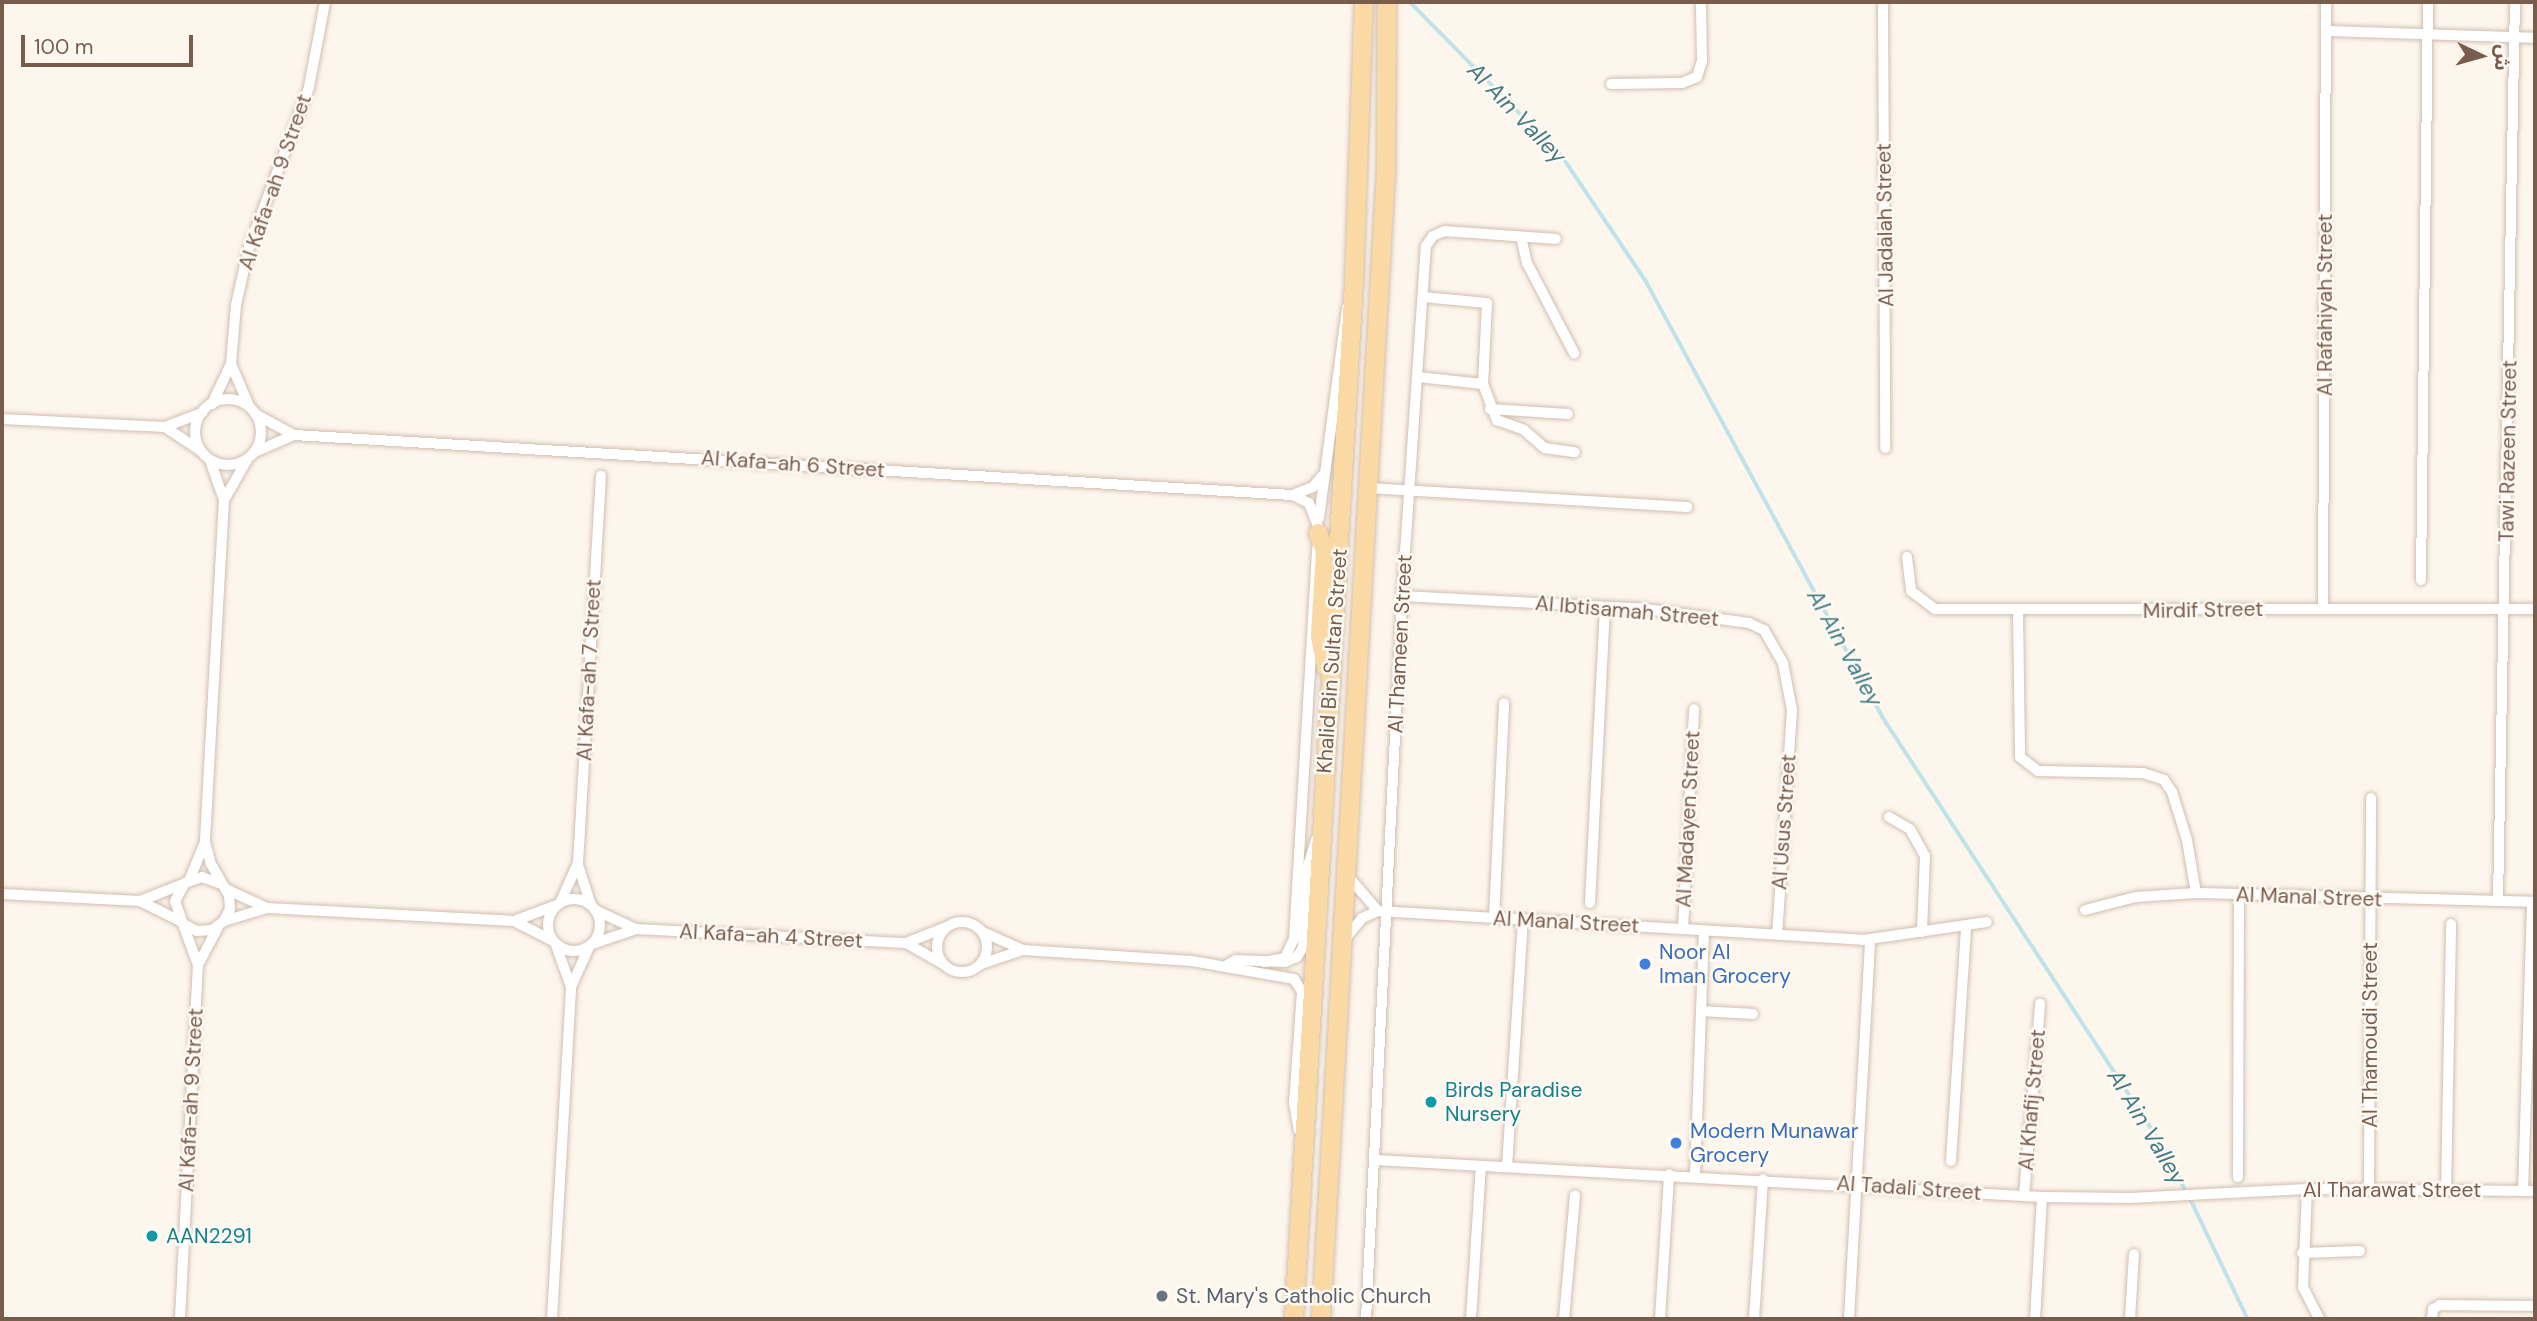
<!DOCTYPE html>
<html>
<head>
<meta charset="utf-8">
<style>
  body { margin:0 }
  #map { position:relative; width:2537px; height:1321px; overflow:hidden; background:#fdf6ec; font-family:"DM Sans","Noto Sans Arabic",sans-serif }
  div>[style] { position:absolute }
  .stream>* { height:3.5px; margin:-1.75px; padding:0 1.75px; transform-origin:1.75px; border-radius:1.75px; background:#bfe3e8 }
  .roads { filter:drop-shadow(0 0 2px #d1beb0) drop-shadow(0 0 2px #d1beb0) }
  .street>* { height:10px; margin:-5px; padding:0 5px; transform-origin:5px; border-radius:5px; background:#fff }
  .street>.ring { margin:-5px; padding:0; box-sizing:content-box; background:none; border:10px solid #fff; border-radius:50% }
  .primary>* { height:18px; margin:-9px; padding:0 9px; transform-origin:9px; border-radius:9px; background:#fbd9a5 }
  .dots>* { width:19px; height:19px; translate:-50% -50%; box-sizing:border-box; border:4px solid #fffaf3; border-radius:50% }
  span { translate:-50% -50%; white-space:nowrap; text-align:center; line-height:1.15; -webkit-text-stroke:5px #fffaf3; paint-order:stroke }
  .street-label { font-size:21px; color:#7a5c4d }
  .shop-label { font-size:21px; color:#366cbe }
  .left { translate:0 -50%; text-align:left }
  .culture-label { font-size:21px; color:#0d838f }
  .worship-label { font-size:21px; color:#5b616d }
  .water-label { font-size:23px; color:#437c86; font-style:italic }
  .frame { position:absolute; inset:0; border:4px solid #7a5c4d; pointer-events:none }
  .north { position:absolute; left:2446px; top:21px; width:70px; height:70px; -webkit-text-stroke:5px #fffaf3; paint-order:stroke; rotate:95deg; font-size:19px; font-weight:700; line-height:28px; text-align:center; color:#7a5c4d }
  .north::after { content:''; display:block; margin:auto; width:24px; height:32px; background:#7a5c4d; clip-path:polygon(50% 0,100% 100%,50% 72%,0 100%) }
  .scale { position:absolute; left:21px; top:35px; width:172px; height:32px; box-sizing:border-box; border:4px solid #7a5c4d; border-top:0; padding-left:9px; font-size:21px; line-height:24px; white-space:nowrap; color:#7a5c4d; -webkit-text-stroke:5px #fffaf3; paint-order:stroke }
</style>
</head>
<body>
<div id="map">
  <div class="stream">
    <div style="left:1410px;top:2px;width:216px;rotate:45.4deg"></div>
    <div style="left:1562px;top:156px;width:151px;rotate:56.1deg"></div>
    <div style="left:1646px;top:281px;width:495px;rotate:61.5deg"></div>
    <div style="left:1882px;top:716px;width:527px;rotate:56.85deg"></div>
    <div style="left:2170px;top:1157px;width:38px;rotate:65deg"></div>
    <div style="left:2190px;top:1198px;width:134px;rotate:64.4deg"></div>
  </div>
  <div class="roads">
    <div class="street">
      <div style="left:1883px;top:2px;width:446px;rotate:89.7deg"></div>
      <div style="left:2326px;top:31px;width:209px;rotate:1.9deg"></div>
      <div style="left:1611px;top:84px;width:71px;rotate:-0.8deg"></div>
      <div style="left:1682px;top:83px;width:16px;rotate:-22deg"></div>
      <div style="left:1697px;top:77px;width:17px;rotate:-73deg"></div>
      <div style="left:1702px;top:61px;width:59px;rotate:-91deg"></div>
      <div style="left:1521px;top:237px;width:27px;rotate:77deg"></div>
      <div style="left:1527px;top:263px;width:102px;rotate:62.4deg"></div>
      <div style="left:1423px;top:297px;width:64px;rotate:5.4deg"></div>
      <div style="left:1487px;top:303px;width:81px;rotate:92.8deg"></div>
      <div style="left:231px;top:364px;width:46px;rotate:66.8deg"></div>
      <div style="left:1418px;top:377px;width:65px;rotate:6.1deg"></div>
      <div style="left:1483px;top:384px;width:39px;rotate:69deg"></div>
      <div style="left:1497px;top:420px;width:29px;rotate:20deg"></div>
      <div style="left:1524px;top:430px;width:28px;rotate:41deg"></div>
      <div style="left:1545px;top:448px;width:30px;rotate:8deg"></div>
      <div class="ring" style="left:195px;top:399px;width:56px;height:56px"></div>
      <div style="left:212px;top:404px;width:44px;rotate:-64.6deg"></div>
      <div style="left:231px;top:364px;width:59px;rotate:-85.2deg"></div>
      <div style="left:236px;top:305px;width:59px;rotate:-77.4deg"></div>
      <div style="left:249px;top:247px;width:171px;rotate:-69.4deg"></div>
      <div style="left:309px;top:87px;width:86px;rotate:-79.3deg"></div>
      <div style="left:1490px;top:409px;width:78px;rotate:3.7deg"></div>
      <div style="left:255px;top:414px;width:44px;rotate:28.3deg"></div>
      <div style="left:294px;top:435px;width:1001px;rotate:3.44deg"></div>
      <div style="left:1293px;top:495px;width:18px;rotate:27deg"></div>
      <div style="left:1309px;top:503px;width:25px;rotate:69deg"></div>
      <div style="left:2px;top:419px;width:163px;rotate:2.8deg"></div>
      <div style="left:165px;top:427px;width:40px;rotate:-21deg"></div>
      <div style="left:165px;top:427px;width:43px;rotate:33.7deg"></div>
      <div style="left:255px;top:452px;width:43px;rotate:-23.6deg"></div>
      <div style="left:210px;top:460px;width:42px;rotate:70.7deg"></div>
      <div style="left:224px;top:500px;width:343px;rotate:93.2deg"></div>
      <div style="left:205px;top:842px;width:23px;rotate:75deg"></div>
      <div style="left:211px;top:864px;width:36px;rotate:60deg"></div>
      <div style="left:229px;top:895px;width:14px;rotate:86deg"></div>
      <div style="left:230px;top:909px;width:13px;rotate:117deg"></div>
      <div style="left:224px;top:921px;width:15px;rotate:143deg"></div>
      <div style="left:212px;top:930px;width:15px;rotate:176deg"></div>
      <div style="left:197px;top:931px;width:16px;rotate:-153deg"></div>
      <div style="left:183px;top:924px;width:24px;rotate:-109deg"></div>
      <div style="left:175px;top:901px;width:21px;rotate:-61deg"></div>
      <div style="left:185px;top:883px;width:18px;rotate:-19deg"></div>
      <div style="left:202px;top:877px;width:20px;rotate:20deg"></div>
      <div style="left:1368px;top:488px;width:320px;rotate:3.4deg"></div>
      <div style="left:1293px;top:495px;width:22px;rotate:-22deg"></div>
      <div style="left:1313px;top:487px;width:14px;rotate:-51deg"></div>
      <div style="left:224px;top:500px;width:46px;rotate:-60.1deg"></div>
      <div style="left:1319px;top:518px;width:212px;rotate:-82.4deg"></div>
      <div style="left:1907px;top:557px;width:34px;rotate:83deg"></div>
      <div style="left:1911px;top:591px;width:30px;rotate:37deg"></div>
      <div style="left:1935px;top:609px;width:600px"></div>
      <div style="left:2421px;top:580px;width:578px;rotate:-89.31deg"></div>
      <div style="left:1402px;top:596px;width:244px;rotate:3deg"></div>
      <div style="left:1646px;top:609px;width:104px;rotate:7.7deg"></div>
      <div style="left:1749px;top:623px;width:17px;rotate:25deg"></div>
      <div style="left:1764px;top:630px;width:38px;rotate:60deg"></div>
      <div style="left:1783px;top:663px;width:48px;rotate:79.2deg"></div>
      <div style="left:1792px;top:710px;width:225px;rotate:93.8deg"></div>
      <div style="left:2323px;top:608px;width:606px;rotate:-89.72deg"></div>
      <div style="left:2018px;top:611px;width:146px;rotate:89.2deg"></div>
      <div style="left:2020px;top:757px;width:23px;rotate:38deg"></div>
      <div style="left:2038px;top:771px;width:105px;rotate:1.1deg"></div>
      <div style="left:2143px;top:773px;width:22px;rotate:18deg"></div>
      <div style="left:2164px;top:780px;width:14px;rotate:56deg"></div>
      <div style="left:2172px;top:792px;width:50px;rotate:72.6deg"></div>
      <div style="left:2187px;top:840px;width:54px;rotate:80.4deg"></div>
      <div style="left:1889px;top:817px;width:24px;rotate:30deg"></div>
      <div style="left:1910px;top:829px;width:31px;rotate:61deg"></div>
      <div style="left:1925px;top:856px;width:76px;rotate:92.3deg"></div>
      <div style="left:578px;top:865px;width:42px;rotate:72deg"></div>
      <div style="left:1348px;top:876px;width:46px;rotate:49.4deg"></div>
      <div style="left:189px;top:881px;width:42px;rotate:-67.7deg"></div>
      <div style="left:226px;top:889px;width:45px;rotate:24.9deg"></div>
      <div style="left:2px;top:894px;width:138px;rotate:2.9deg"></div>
      <div style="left:140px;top:901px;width:45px;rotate:26.6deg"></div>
      <div class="ring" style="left:548px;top:899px;width:42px;height:42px"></div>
      <div style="left:140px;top:901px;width:46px;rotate:-21.6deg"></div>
      <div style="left:2498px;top:901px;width:899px;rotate:-88.92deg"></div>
      <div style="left:560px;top:903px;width:44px;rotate:-65.8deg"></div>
      <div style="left:578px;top:863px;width:388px;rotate:-86.6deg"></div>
      <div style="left:1590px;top:903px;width:296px;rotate:-87.1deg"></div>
      <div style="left:595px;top:910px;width:45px;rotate:24.9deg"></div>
      <div style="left:2085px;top:910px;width:53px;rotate:-14.3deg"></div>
      <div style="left:2136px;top:897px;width:60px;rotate:-3.8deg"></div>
      <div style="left:2196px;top:893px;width:339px;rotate:1.5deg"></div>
      <div style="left:1494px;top:918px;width:215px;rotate:-87.3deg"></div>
      <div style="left:224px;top:921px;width:45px;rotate:-16.8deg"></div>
      <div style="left:267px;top:908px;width:247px;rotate:3deg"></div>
      <div style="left:514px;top:921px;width:44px;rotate:27.1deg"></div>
      <div style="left:514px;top:921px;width:43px;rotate:-20.6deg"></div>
      <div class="ring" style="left:937px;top:922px;width:40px;height:40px"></div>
      <div style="left:1683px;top:929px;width:220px;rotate:-87.1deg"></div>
      <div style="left:983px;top:932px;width:44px;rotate:24.2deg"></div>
      <div style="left:1343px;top:941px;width:30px;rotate:-50deg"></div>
      <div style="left:1362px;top:918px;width:17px;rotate:-24deg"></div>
      <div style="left:1378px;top:911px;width:486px;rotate:3.4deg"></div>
      <div style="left:1863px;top:940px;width:125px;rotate:-8.3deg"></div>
      <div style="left:906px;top:943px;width:43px;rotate:29.6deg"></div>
      <div style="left:592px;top:944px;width:46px;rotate:-18.8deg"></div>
      <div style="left:636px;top:929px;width:270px;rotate:3deg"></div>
      <div style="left:906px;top:943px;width:43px;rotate:-21.8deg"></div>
      <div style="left:1264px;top:962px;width:21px;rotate:-11deg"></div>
      <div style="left:1285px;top:958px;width:21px;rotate:-65deg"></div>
      <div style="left:1294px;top:939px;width:392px;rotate:-86.6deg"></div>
      <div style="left:981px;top:964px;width:44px;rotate:-18.4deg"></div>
      <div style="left:1023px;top:950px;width:169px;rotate:3.7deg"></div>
      <div style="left:1192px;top:961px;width:104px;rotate:10deg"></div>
      <div style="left:1294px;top:979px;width:15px;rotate:58deg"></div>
      <div style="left:1302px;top:992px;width:111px;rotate:94.1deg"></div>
      <div style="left:1294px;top:1103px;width:27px;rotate:80deg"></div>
      <div style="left:198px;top:965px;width:43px;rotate:-62.2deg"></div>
      <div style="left:1227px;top:965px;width:10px;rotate:-29deg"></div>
      <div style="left:1236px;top:960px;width:49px;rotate:2.3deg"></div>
      <div style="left:1285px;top:962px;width:13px;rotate:-23deg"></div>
      <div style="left:1297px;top:957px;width:12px;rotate:-59deg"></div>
      <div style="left:1303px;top:947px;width:81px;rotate:-86.5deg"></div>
      <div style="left:1308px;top:866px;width:28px;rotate:-73deg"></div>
      <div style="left:571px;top:987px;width:44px;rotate:-65.8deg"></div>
      <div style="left:1701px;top:1011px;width:52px;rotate:3.3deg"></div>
      <div style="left:1375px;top:1160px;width:668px;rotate:3.18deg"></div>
      <div style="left:2042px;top:1197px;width:88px;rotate:0.7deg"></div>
      <div style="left:2130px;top:1198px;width:177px;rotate:-2.9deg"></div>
      <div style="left:2307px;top:1189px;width:228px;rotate:0.5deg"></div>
      <div style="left:1951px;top:1161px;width:235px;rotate:-86.3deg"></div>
      <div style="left:1507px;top:1167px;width:248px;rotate:-86.3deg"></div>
      <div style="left:1695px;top:1176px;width:245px;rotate:-87.9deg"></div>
      <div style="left:2238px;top:1177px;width:282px;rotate:-89.8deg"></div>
      <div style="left:2307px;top:1189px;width:98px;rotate:92.3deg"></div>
      <div style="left:2303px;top:1287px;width:36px;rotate:63deg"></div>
      <div style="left:2369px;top:1189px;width:391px;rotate:-89.7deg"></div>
      <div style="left:2446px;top:1190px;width:266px;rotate:-88.9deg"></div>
      <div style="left:2523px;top:1191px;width:289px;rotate:-88.2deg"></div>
      <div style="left:2024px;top:1196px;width:193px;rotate:-85.2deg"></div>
      <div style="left:2302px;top:1253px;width:58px;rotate:-2deg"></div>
      <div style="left:180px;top:1319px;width:354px;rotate:-87.1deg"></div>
      <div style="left:198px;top:965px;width:44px;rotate:-110.1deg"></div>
      <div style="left:552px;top:1319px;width:333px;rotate:-86.7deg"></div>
      <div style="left:571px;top:987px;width:45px;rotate:-109.7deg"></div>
      <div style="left:1366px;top:1319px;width:724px;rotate:-87.15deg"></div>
      <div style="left:1402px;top:596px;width:351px;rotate:-86.1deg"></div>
      <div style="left:1426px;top:246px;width:12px;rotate:-55deg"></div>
      <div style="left:1433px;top:236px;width:13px;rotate:-23deg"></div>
      <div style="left:1445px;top:231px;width:111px;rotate:4.1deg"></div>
      <div style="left:1471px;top:1319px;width:153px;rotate:-86.3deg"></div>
      <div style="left:1564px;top:1319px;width:124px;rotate:-84.9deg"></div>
      <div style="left:1660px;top:1319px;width:145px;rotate:-86.4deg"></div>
      <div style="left:1754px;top:1319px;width:140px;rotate:-86.3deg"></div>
      <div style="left:1849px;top:1319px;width:380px;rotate:-86.8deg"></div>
      <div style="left:2035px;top:1319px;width:122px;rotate:-86.7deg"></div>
      <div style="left:2130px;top:1319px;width:65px;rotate:-86.5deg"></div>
      <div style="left:2432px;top:1319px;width:10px;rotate:-84deg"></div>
      <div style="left:2433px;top:1309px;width:8px;rotate:-30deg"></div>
      <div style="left:2440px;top:1305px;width:95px;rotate:0.6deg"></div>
    </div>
    <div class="primary">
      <div style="left:1318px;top:533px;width:19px;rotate:69deg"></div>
      <div style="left:1325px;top:551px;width:85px;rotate:93.4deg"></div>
      <div style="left:1320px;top:636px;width:32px;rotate:79deg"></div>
      <div style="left:1294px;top:1319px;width:1039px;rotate:-86.69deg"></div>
      <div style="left:1354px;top:282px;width:280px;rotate:-88deg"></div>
      <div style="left:1321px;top:1319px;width:1149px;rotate:-86.76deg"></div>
      <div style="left:1386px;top:172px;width:170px;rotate:-89.7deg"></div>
    </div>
  </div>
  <div class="dots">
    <div style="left:1645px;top:964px;background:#3f7fe0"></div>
    <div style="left:1431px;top:1102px;background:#0f9aa8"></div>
    <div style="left:1676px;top:1143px;background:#3f7fe0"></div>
    <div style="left:152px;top:1236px;background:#0f9aa8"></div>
    <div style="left:1162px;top:1296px;background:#6b7280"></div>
  </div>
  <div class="street-label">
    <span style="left:275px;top:182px;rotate:-71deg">Al Kafa-ah 9 Street</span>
    <span style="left:1885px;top:225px;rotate:-91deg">Al Jadalah Street</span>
    <span style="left:2325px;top:305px;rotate:-90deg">Al Rafahiyah Street</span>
    <span style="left:2508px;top:451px;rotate:-89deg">Tawi Razeen Street</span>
    <span style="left:793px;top:464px;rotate:4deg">Al Kafa-ah 6 Street</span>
    <span style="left:2203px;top:610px;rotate:-1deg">Mirdif Street</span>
    <span style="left:1627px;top:611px;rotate:5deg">Al Ibtisamah Street</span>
    <span style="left:1400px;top:644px;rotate:-87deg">Al Thameen Street</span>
    <span style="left:1332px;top:661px;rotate:-86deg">Khalid Bin Sultan Street</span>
    <span style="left:589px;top:670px;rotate:-87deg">Al Kafa-ah 7 Street</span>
    <span style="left:1688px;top:819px;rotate:-87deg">Al Madayen Street</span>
    <span style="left:1784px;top:822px;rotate:-86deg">Al Usus Street</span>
    <span style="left:2309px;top:897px;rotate:2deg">Al Manal Street</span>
    <span style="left:1566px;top:922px;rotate:3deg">Al Manal Street</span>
    <span style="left:771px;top:936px;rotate:3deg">Al Kafa-ah 4 Street</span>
    <span style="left:2370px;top:1035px;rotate:-90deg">Al Thamoudi Street</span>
    <span style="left:191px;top:1100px;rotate:-87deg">Al Kafa-ah 9 Street</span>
    <span style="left:2032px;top:1100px;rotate:-85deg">Al Khafij Street</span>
    <span style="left:1909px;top:1188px;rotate:4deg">Al Tadali Street</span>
    <span style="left:2392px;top:1190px">Al Tharawat Street</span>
  </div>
  <div class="shop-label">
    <span class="left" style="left:1659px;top:964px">Noor Al<br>Iman Grocery</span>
    <span class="left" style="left:1690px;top:1143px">Modern Munawar<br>Grocery</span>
  </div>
  <div class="culture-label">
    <span class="left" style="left:1445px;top:1102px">Birds Paradise<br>Nursery</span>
    <span class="left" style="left:166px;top:1236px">AAN2291</span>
  </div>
  <div class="worship-label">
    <span class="left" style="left:1176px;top:1296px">St. Mary's Catholic Church</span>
  </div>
  <div class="water-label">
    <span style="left:1517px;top:113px;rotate:46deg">Al Ain Valley</span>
    <span style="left:1845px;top:648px;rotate:61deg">Al Ain Valley</span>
    <span style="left:2147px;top:1127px;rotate:59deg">Al Ain Valley</span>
  </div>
  <div class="frame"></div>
  <div class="north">ش</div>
  <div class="scale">100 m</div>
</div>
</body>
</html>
